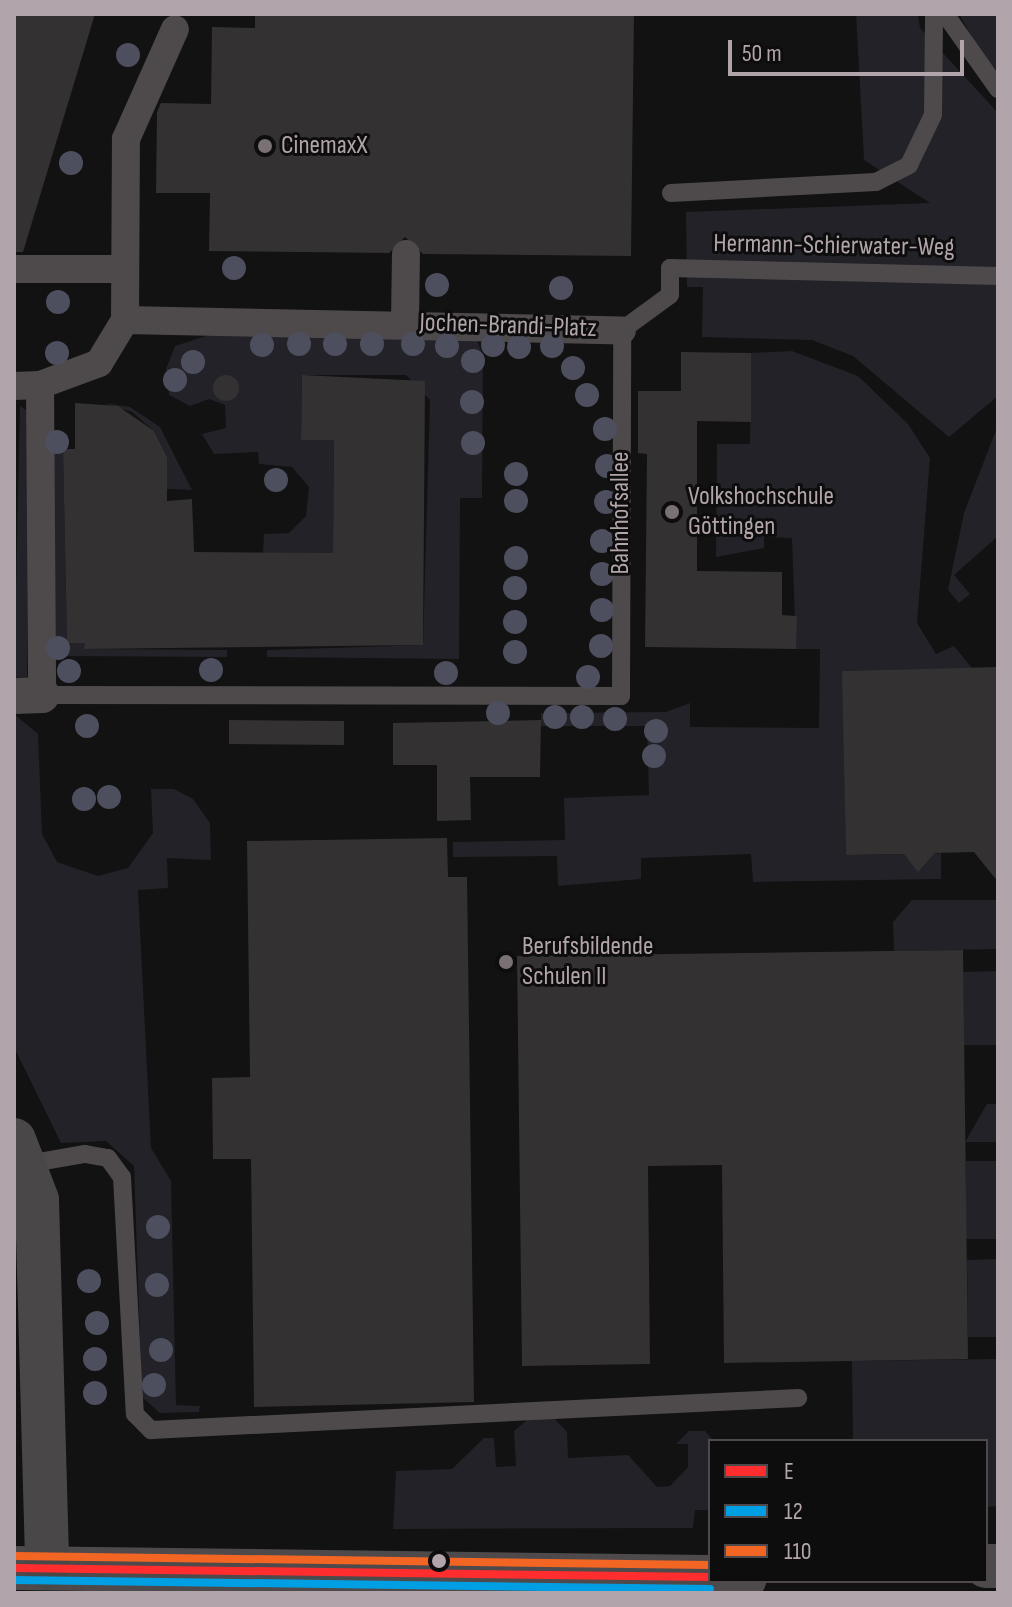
<!DOCTYPE html>
<html>
<head>
<meta charset="utf-8">
<style>
  body { margin:0 }
  #map { position:relative; width:1012px; height:1607px; overflow:hidden; background:#121212; font-family:"Sofia Sans Condensed",sans-serif }
  div>[style] { position:absolute }
  .green>* { inset:0; background:#222228 }
  .building>* { inset:0; background:#333132 }
  .round { border-radius:50% }
  .service>* { height:18px; margin:-9px; padding:0 9px; transform-origin:9px; border-radius:9px; background:#4e4a4c }
  .pedestrian>* { height:28px; margin:-14px; padding:0 14px; transform-origin:14px; border-radius:14px; background:#4e4a4c }
  .minor>* { height:36px; margin:-18px; padding:0 18px; transform-origin:18px; border-radius:18px; background:#4e4a4c }
  .tertiary>* { height:44px; margin:-22px; padding:0 22px; transform-origin:22px; border-radius:22px; background:#4e4a4c }
  .secondary>* { height:44px; margin:-22px; padding:0 22px; transform-origin:22px; border-radius:22px; background:#4a4748 }
  .bus-1>* { height:8px; margin:-4px; padding:0 4px; transform-origin:4px; border-radius:4px; background:#ff2d2d }
  .bus-2>* { height:8px; margin:-4px; padding:0 4px; transform-origin:4px; border-radius:4px; background:#009fe3 }
  .bus-3>* { height:8px; margin:-4px; padding:0 4px; transform-origin:4px; border-radius:4px; background:#f26522 }
  .trees>* { width:24px; height:24px; margin:-12px; border-radius:50%; background:#4d4f5e }
  .dots>* { width:22px; height:22px; translate:-50% -50%; box-sizing:border-box; border:4px solid #0e0d0d; border-radius:50% }
  span { translate:-50% -50%; white-space:nowrap; text-align:center; line-height:1.15; -webkit-text-stroke:6px #0e0d0d; paint-order:stroke }
  .poi-label { font-size:26px; color:#b2a4ab }
  .left { translate:0 -50%; text-align:left }
  .street-label { font-size:26px; color:#b2a4ab }
  .frame { position:absolute; inset:0; border:16px solid #b2a4ab; pointer-events:none }
  .legend { position:absolute; left:708px; top:1439px; width:280px; height:144px; box-sizing:border-box; background:#0e0d0d; border:2px solid #50494c; margin:0; padding:10px 14px; list-style:none; font-size:24px; color:#b2a4ab }
  .legend li { display:flex; align-items:center; gap:16px; height:40px }
  .legend b { width:40px; border:2px solid #50494c }
  .scale { position:absolute; left:728px; top:40px; width:236px; height:36px; box-sizing:border-box; border:4px solid #b2a4ab; border-top:0; padding-left:10px; font-size:24px; line-height:28px; white-space:nowrap; color:#b2a4ab; -webkit-text-stroke:6px #0e0d0d; paint-order:stroke }
</style>
</head>
<body>
<div id="map">
  <div class="green">
    <div style="clip-path:polygon(856px 14px,918px 14px,920px 28px,998px 113px,998px 396px,949px 437px,853px 356px,812px 340px,702px 337px,703px 287px,687px 287px,686px 212px,930px 203px,864px 160px)"></div>
    <div style="clip-path:polygon(959px 14px,998px 14px,998px 72px,980px 51px)"></div>
    <div style="clip-path:polygon(209px 335px,475px 336px,483px 355px,482px 498px,460px 498px,459px 659px,267px 657px,267px 650px,423px 645px,430px 400px,406px 375px,302px 375px,301px 440px,334px 440px,333px 553px,263px 553px,264px 534px,289px 533px,306px 516px,309px 487px,292px 467px,259px 464px,258px 452px,214px 454px,202px 434px,226px 428px,225px 405px,209px 399px,190px 406px,169px 395px,166px 369px,175px 346px)"></div>
    <div style="clip-path:polygon(792px 351px,858px 376px,908px 424px,930px 458px,917px 623px,936px 654px,954px 646px,972px 668px,843px 671px,846px 855px,909px 854px,923px 866px,929px 854px,941px 853px,941px 879px,753px 882px,751px 854px,641px 858px,641px 879px,558px 886px,557px 856px,453px 857px,453px 842px,565px 840px,564px 798px,649px 795px,647px 726px,541px 726px,541px 713px,666px 712px,690px 703px,690px 727px,819px 728px,820px 649px,796px 649px,792px 538px,764px 537px,764px 548px,716px 557px,717px 444px,750px 444px,751px 353px)"></div>
    <div style="clip-path:polygon(104px 403px,130px 407px,160px 427px,192px 490px,167px 489px,167px 457px,154px 431px,132px 412px)"></div>
    <div style="clip-path:polygon(20px 406px,29px 412px,27px 677px,14px 677px)"></div>
    <div style="clip-path:polygon(998px 425px,998px 536px,954px 575px,970px 594px,959px 603px,948px 590px,964px 513px)"></div>
    <div style="clip-path:polygon(52px 449px,63px 449px,67px 642px,85px 643px,85px 649px,227px 650px,227px 657px,50px 656px)"></div>
    <div style="clip-path:polygon(14px 714px,38px 734px,42px 834px,57px 862px,98px 876px,128px 868px,153px 833px,151px 789px,174px 789px,193px 799px,210px 823px,211px 860px,167px 858px,168px 888px,138px 890px,151px 1148px,171px 1181px,176px 1405px,200px 1406px,199px 1412px,160px 1413px,142px 1397px,134px 1166px,106px 1141px,61px 1143px,14px 1047px)"></div>
    <div style="clip-path:polygon(912px 900px,998px 900px,998px 949px,894px 951px,893px 922px)"></div>
    <div style="clip-path:polygon(998px 971px,998px 1045px,964px 1045px,963px 972px)"></div>
    <div style="clip-path:polygon(987px 1104px,998px 1104px,998px 1142px,965px 1142px)"></div>
    <div style="clip-path:polygon(966px 1161px,998px 1161px,998px 1239px,966px 1239px)"></div>
    <div style="clip-path:polygon(998px 1259px,998px 1337px,968px 1337px,967px 1260px)"></div>
    <div style="clip-path:polygon(998px 1359px,998px 1506px,986px 1507px,986px 1441px,853px 1441px,852px 1361px)"></div>
    <div style="clip-path:polygon(533px 1415px,552px 1416px,567px 1432px,568px 1458px,628px 1455px,657px 1487px,670px 1486px,688px 1467px,688px 1444px,676px 1444px,689px 1431px,705px 1431px,714px 1441px,710px 1510px,695px 1510px,693px 1528px,393px 1529px,396px 1471px,452px 1469px,484px 1438px,494px 1438px,496px 1467px,516px 1466px,514px 1431px)"></div>
  </div>
  <div class="building">
    <div style="clip-path:polygon(14px 14px,95px 14px,23px 252px,14px 252px)"></div>
    <div style="clip-path:polygon(255px 14px,634px 14px,631px 256px,423px 254px,405px 237px,389px 253px,209px 251px,210px 193px,156px 193px,157px 112px,161px 103px,211px 104px,212px 27px,255px 28px)"></div>
    <div style="clip-path:polygon(681px 352px,751px 353px,751px 422px,697px 421px,697px 571px,782px 572px,782px 615px,797px 616px,796px 649px,645px 647px,647px 454px,638px 453px,638px 391px,681px 391px)"></div>
    <div style="clip-path:polygon(302px 375px,425px 381px,423px 645px,84px 649px,85px 643px,67px 643px,63px 449px,75px 449px,75px 403px,118px 406px,154px 431px,167px 457px,167px 501px,192px 499px,194px 552px,333px 553px,334px 440px,301px 440px)"></div>
    <div class="round" style="left:213px;top:375px;width:26px;height:26px"></div>
    <div style="clip-path:polygon(998px 667px,998px 882px,974px 852px,935px 853px,918px 872px,904px 854px,846px 855px,842px 671px)"></div>
    <div style="clip-path:polygon(229px 720px,344px 721px,344px 745px,229px 744px)"></div>
    <div style="clip-path:polygon(541px 720px,540px 777px,470px 777px,471px 820px,437px 821px,437px 765px,393px 765px,393px 723px)"></div>
    <div style="clip-path:polygon(447px 838px,448px 877px,467px 877px,474px 1402px,254px 1407px,251px 1159px,213px 1159px,212px 1078px,250px 1077px,247px 841px)"></div>
    <div style="clip-path:polygon(963px 950px,968px 1359px,724px 1363px,722px 1165px,648px 1166px,650px 1364px,522px 1366px,517px 956px)"></div>
  </div>
  <div class="service">
    <div style="left:945px;top:14px;width:92px;rotate:54.8deg"></div>
    <div style="left:671px;top:193px;width:205px;rotate:-3.1deg"></div>
    <div style="left:876px;top:182px;width:37px;rotate:-27deg"></div>
    <div style="left:909px;top:165px;width:55px;rotate:-64.4deg"></div>
    <div style="left:933px;top:115px;width:101px;rotate:-89.4deg"></div>
    <div style="left:42px;top:695px;width:579px;rotate:0.1deg"></div>
    <div style="left:621px;top:696px;width:366px;rotate:-89.8deg"></div>
    <div style="left:622px;top:330px;width:59px;rotate:-36.1deg"></div>
    <div style="left:670px;top:295px;width:27px;rotate:-90deg"></div>
    <div style="left:670px;top:268px;width:328px;rotate:1.4deg"></div>
    <div style="left:27px;top:1164px;width:59px;rotate:-9.8deg"></div>
    <div style="left:85px;top:1154px;width:23px;rotate:10deg"></div>
    <div style="left:108px;top:1158px;width:24px;rotate:54deg"></div>
    <div style="left:122px;top:1177px;width:237px;rotate:86.9deg"></div>
    <div style="left:135px;top:1414px;width:23px;rotate:45deg"></div>
    <div style="left:151px;top:1430px;width:648px;rotate:-2.83deg"></div>
  </div>
  <div class="pedestrian">
    <div style="left:14px;top:269px;width:111px"></div>
    <div style="left:125px;top:320px;width:497px;rotate:1.2deg"></div>
    <div style="left:405px;top:323px;width:69px;rotate:-89.2deg"></div>
    <div style="left:40px;top:385px;width:310px;rotate:89.6deg"></div>
    <div style="left:14px;top:386px;width:26px;rotate:-2deg"></div>
    <div style="left:40px;top:385px;width:63px;rotate:-20.4deg"></div>
    <div style="left:99px;top:363px;width:50px;rotate:-58.8deg"></div>
    <div style="left:125px;top:320px;width:181px;rotate:-89.7deg"></div>
    <div style="left:126px;top:139px;width:120px;rotate:-66deg"></div>
  </div>
  <div class="minor">
    <div style="left:14px;top:696px;width:28px;rotate:-2deg"></div>
    <div style="left:723px;top:1593px;width:28px;rotate:-26deg"></div>
  </div>
  <div class="tertiary">
    <div style="left:986px;top:1566px;width:12px"></div>
    <div style="left:14px;top:1568px;width:696px;rotate:0.74deg"></div>
  </div>
  <div class="secondary">
    <div style="left:14px;top:1140px;width:64px;rotate:69deg"></div>
    <div style="left:37px;top:1200px;width:367px;rotate:88.4deg"></div>
  </div>
  <div class="bus-1">
    <div style="left:14px;top:1568px;width:696px;rotate:0.74deg"></div>
  </div>
  <div class="bus-2">
    <div style="left:14px;top:1580px;width:696px;rotate:0.74deg"></div>
  </div>
  <div class="bus-3">
    <div style="left:14px;top:1556px;width:696px;rotate:0.74deg"></div>
  </div>
  <div class="trees">
    <div style="left:128px;top:55px"></div>
    <div style="left:71px;top:163px"></div>
    <div style="left:234px;top:268px"></div>
    <div style="left:437px;top:285px"></div>
    <div style="left:561px;top:288px"></div>
    <div style="left:58px;top:302px"></div>
    <div style="left:299px;top:344px"></div>
    <div style="left:335px;top:344px"></div>
    <div style="left:372px;top:344px"></div>
    <div style="left:413px;top:344px"></div>
    <div style="left:262px;top:345px"></div>
    <div style="left:493px;top:345px"></div>
    <div style="left:447px;top:346px"></div>
    <div style="left:552px;top:346px"></div>
    <div style="left:519px;top:347px"></div>
    <div style="left:57px;top:353px"></div>
    <div style="left:473px;top:361px"></div>
    <div style="left:193px;top:362px"></div>
    <div style="left:573px;top:368px"></div>
    <div style="left:175px;top:380px"></div>
    <div style="left:587px;top:395px"></div>
    <div style="left:472px;top:402px"></div>
    <div style="left:605px;top:429px"></div>
    <div style="left:57px;top:442px"></div>
    <div style="left:473px;top:443px"></div>
    <div style="left:607px;top:466px"></div>
    <div style="left:516px;top:474px"></div>
    <div style="left:276px;top:480px"></div>
    <div style="left:516px;top:501px"></div>
    <div style="left:606px;top:502px"></div>
    <div style="left:602px;top:541px"></div>
    <div style="left:516px;top:558px"></div>
    <div style="left:602px;top:574px"></div>
    <div style="left:515px;top:588px"></div>
    <div style="left:602px;top:610px"></div>
    <div style="left:515px;top:622px"></div>
    <div style="left:601px;top:646px"></div>
    <div style="left:58px;top:648px"></div>
    <div style="left:515px;top:652px"></div>
    <div style="left:211px;top:670px"></div>
    <div style="left:69px;top:671px"></div>
    <div style="left:446px;top:673px"></div>
    <div style="left:588px;top:677px"></div>
    <div style="left:498px;top:713px"></div>
    <div style="left:555px;top:717px"></div>
    <div style="left:582px;top:717px"></div>
    <div style="left:615px;top:719px"></div>
    <div style="left:87px;top:726px"></div>
    <div style="left:656px;top:731px"></div>
    <div style="left:654px;top:756px"></div>
    <div style="left:109px;top:797px"></div>
    <div style="left:84px;top:799px"></div>
    <div style="left:158px;top:1227px"></div>
    <div style="left:89px;top:1281px"></div>
    <div style="left:157px;top:1285px"></div>
    <div style="left:97px;top:1323px"></div>
    <div style="left:161px;top:1350px"></div>
    <div style="left:95px;top:1359px"></div>
    <div style="left:154px;top:1385px"></div>
    <div style="left:95px;top:1393px"></div>
  </div>
  <div class="dots">
    <div style="left:265px;top:146px;background:#7a7175"></div>
    <div style="left:672px;top:512px;background:#7a7175"></div>
    <div style="left:506px;top:962px;background:#7a7175"></div>
    <div style="left:439px;top:1561px;background:#b2a4ab"></div>
  </div>
  <div class="poi-label">
    <span class="left" style="left:281px;top:146px">CinemaxX</span>
    <span class="left" style="left:688px;top:512px">Volkshochschule<br>Göttingen</span>
    <span class="left" style="left:522px;top:962px">Berufsbildende<br>Schulen II</span>
  </div>
  <div class="street-label">
    <span style="left:834px;top:246px;rotate:1deg">Hermann-Schierwater-Weg</span>
    <span style="left:508px;top:326px;rotate:2deg">Jochen-Brandi-Platz</span>
    <span style="left:621px;top:513px;rotate:-90deg">Bahnhofsallee</span>
  </div>
  <div class="frame"></div>
  <ul class="legend">
  <li><b style="height:10px;background:#ff2d2d"></b>E</li>
  <li><b style="height:10px;background:#009fe3"></b>12</li>
  <li><b style="height:10px;background:#f26522"></b>110</li>
  </ul>
  <div class="scale">50 m</div>
</div>
</body>
</html>
